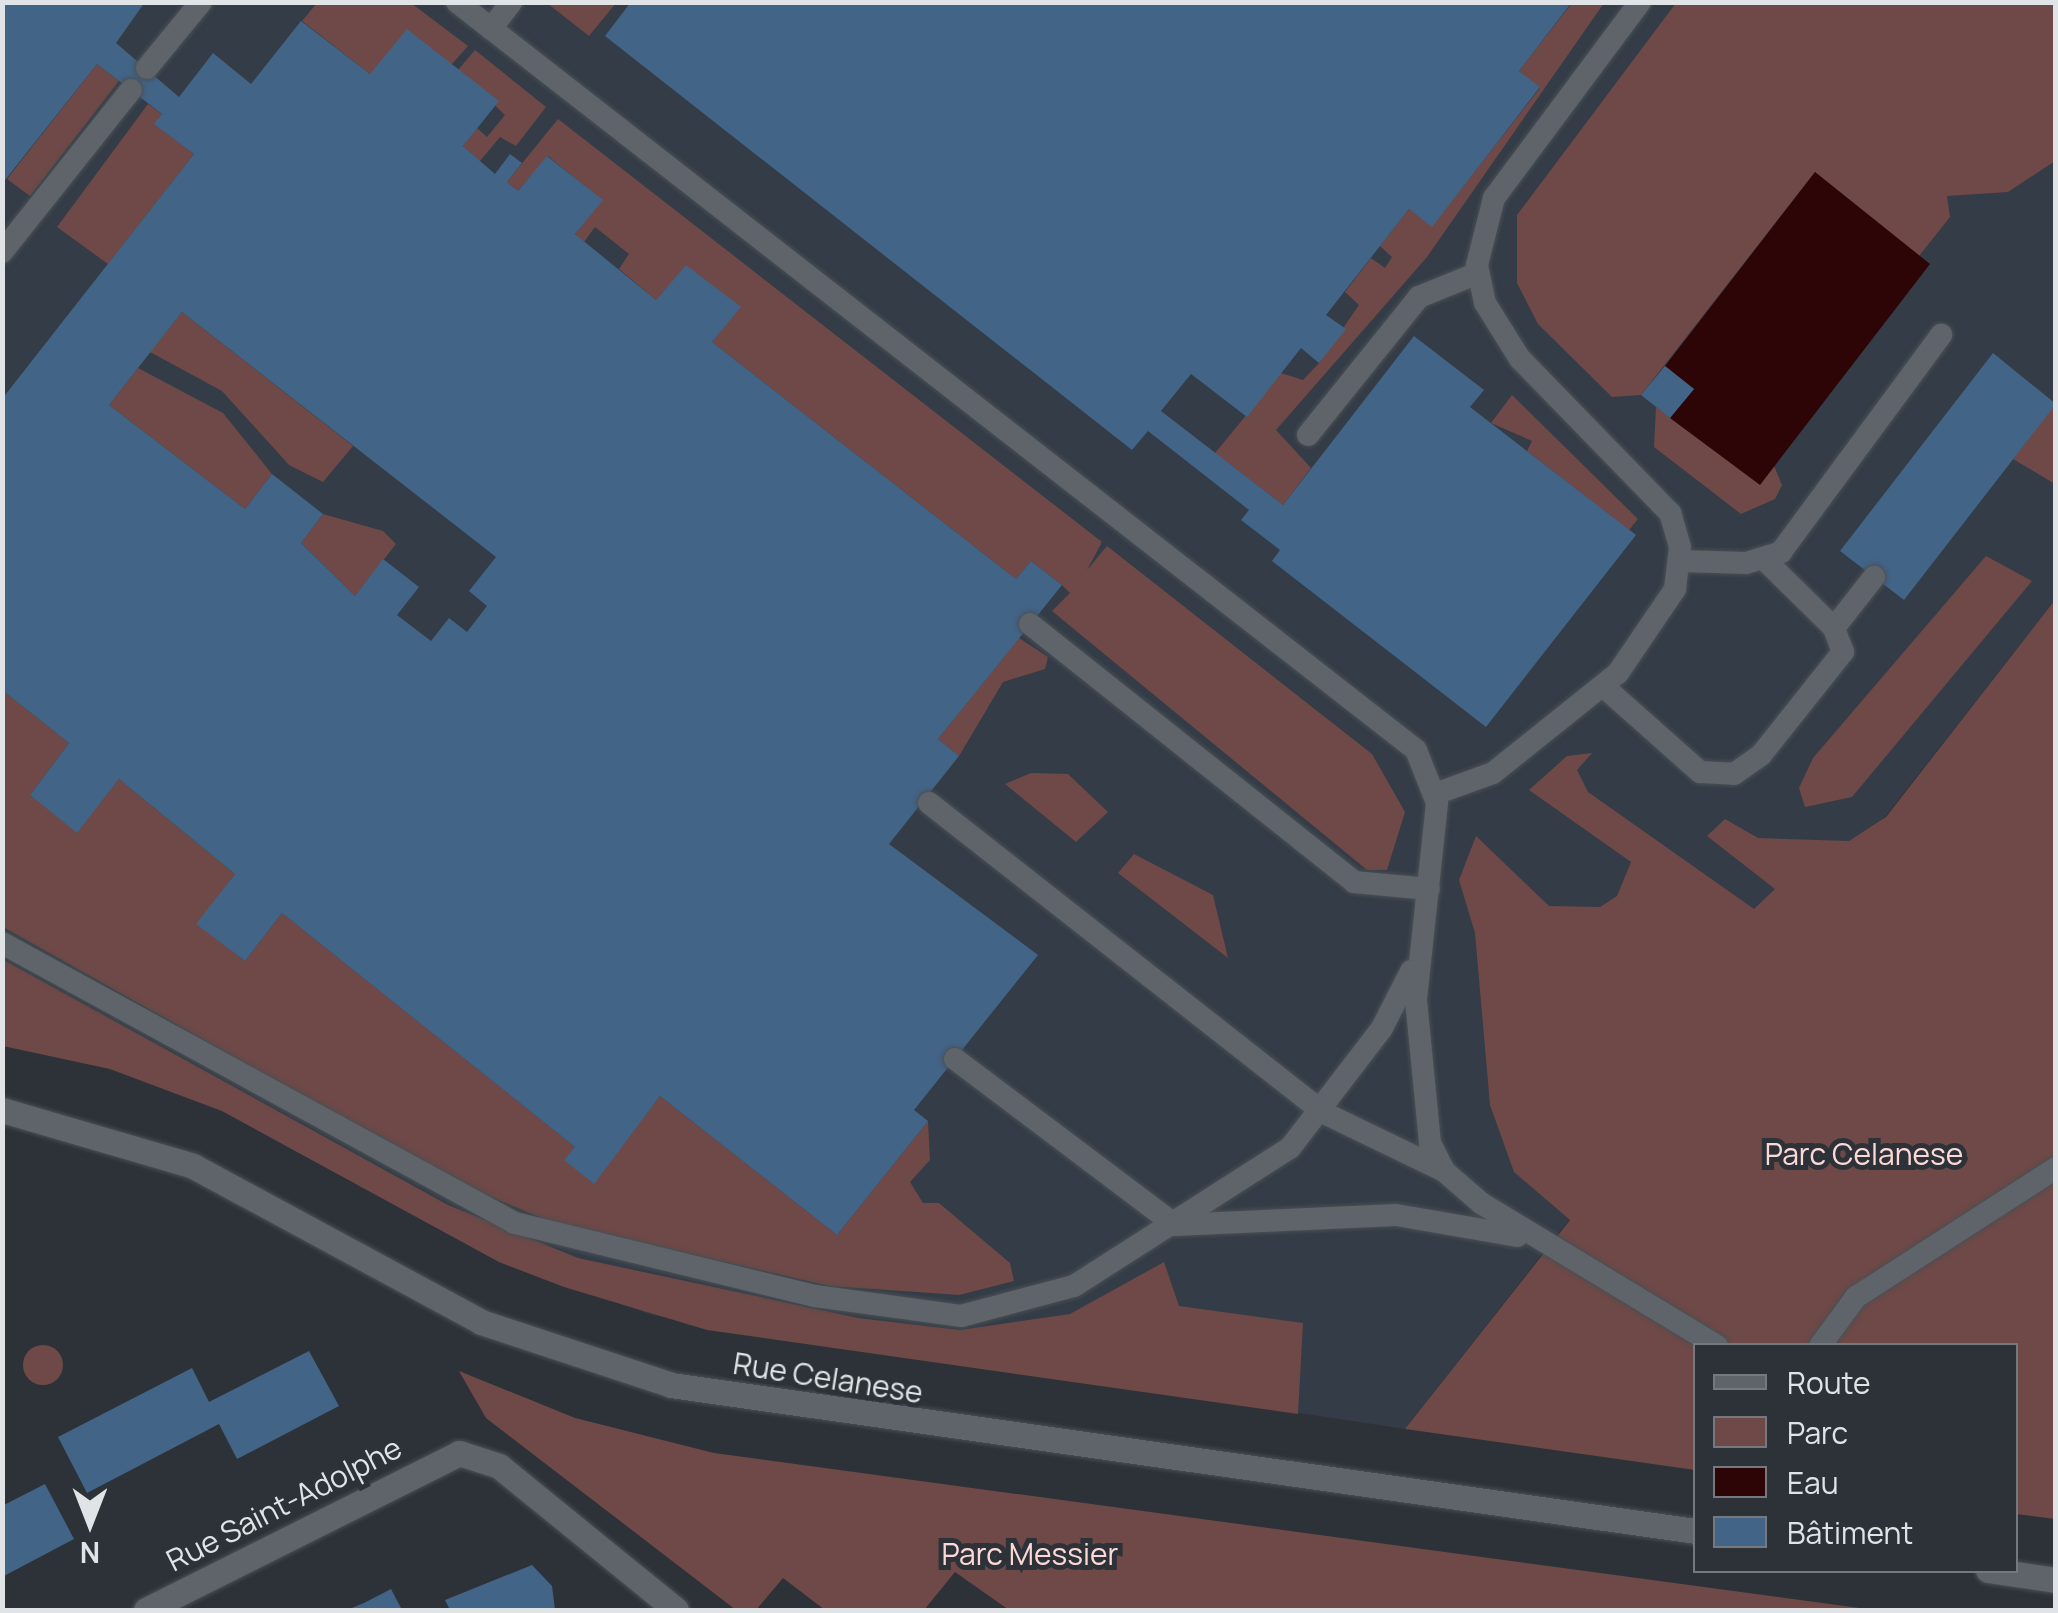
<!DOCTYPE html>
<html>
<head>
<meta charset="utf-8">
<style>
  body { margin:0 }
  #map { position:relative; width:2058px; height:1613px; overflow:hidden; background:#2d3238; font-family:Manrope,sans-serif }
  div>[style] { position:absolute }
  .built>* { inset:0; background:#333c47 }
  .green>* { inset:0; background:#6f4947 }
  .round { border-radius:50% }
  .water>* { inset:0; background:#2e0507 }
  .building>* { inset:0; background:#426487 }
  .roads { filter:drop-shadow(0 0 2px #4a4f53) drop-shadow(0 0 2px #4a4f53) }
  .service>* { height:22px; margin:-11px; padding:0 11px; transform-origin:11px; border-radius:11px; background:#5e646a }
  .minor>* { height:25px; margin:-12.5px; padding:0 12.5px; transform-origin:12.5px; border-radius:12.5px; background:#5e646a }
  .tertiary>* { height:25px; margin:-12.5px; padding:0 12.5px; transform-origin:12.5px; border-radius:12.5px; background:#5e646a }
  span { translate:-50% -50%; white-space:nowrap; text-align:center; line-height:1.15; -webkit-text-stroke:10px #2d3238; paint-order:stroke }
  .park-label { font-size:30px; color:#fcd9d7 }
  .street-label { font-size:30px; color:#e0e4e7 }
  .frame { position:absolute; inset:0; border:5px solid #e0e4e7; pointer-events:none }
  .legend { position:absolute; left:1693px; top:1343px; width:325px; height:230px; box-sizing:border-box; background:#2d3238; border:2px solid #75797e; margin:0; padding:12px 18px; list-style:none; font-size:30px; color:#e0e4e7 }
  .legend li { display:flex; align-items:center; gap:20px; height:50px }
  .legend b { width:50px; border:2px solid #75797e }
  .north { position:absolute; left:40px; top:1473px; width:100px; height:100px; -webkit-text-stroke:8px #2d3238; paint-order:stroke; rotate:180deg; font-size:28px; font-weight:700; line-height:40px; text-align:center; color:#e0e4e7 }
  .north::after { content:''; display:block; margin:auto; width:35px; height:45px; background:#e0e4e7; clip-path:polygon(50% 0,100% 100%,50% 72%,0 100%) }
</style>
</head>
<body>
<div id="map">
  <div class="built">
    <div style="clip-path:polygon(2px 3px,2055px 3px,2055px 600px,1405px 1429px,652px 1315px,499px 1262px,222px 1111px,110px 1069px,3px 1046px)"></div>
  </div>
  <div class="green">
    <div style="clip-path:polygon(317px 3px,411px 3px,468px 46px,452px 64px,370px 74px,302px 21px)"></div>
    <div style="clip-path:polygon(547px 3px,616px 3px,589px 36px)"></div>
    <div style="clip-path:polygon(1572px 3px,1604px 3px,1427px 257px,1276px 430px,1311px 468px,1283px 505px,1215px 453px,1281px 373px,1303px 380px,1319px 363px,1359px 305px,1345px 292px,1371px 258px,1385px 268px,1392px 257px,1380px 246px,1409px 209px,1432px 226px,1540px 88px,1519px 71px)"></div>
    <div style="clip-path:polygon(1676px 3px,2055px 3px,2055px 161px,2008px 192px,1947px 196px,1950px 217px,1919px 256px,1815px 172px,1641px 395px,1612px 397px,1538px 324px,1517px 283px,1517px 215px)"></div>
    <div style="clip-path:polygon(475px 50px,546px 107px,516px 146px,500px 137px,480px 161px,463px 146px,477px 128px,487px 137px,505px 115px,458px 70px)"></div>
    <div style="clip-path:polygon(97px 64px,119px 81px,30px 196px,7px 179px)"></div>
    <div style="clip-path:polygon(148px 104px,162px 114px,155px 124px,194px 154px,108px 264px,57px 227px)"></div>
    <div style="clip-path:polygon(558px 119px,1102px 542px,1087px 570px,1107px 546px,1372px 754px,1405px 812px,1387px 870px,1367px 870px,1052px 611px,1070px 593px,1062px 585px,1031px 561px,1016px 579px,712px 342px,740px 307px,686px 266px,656px 300px,619px 269px,629px 254px,595px 227px,584px 242px,575px 234px,602px 200px,548px 156px,518px 191px,507px 182px)"></div>
    <div style="clip-path:polygon(182px 312px,353px 446px,323px 482px,289px 465px,222px 391px,150px 352px)"></div>
    <div style="clip-path:polygon(138px 368px,223px 413px,272px 474px,245px 509px,109px 405px)"></div>
    <div style="clip-path:polygon(1512px 395px,1638px 519px,1629px 530px,1527px 451px,1532px 441px,1491px 423px)"></div>
    <div style="clip-path:polygon(2055px 404px,2055px 484px,2013px 459px)"></div>
    <div style="clip-path:polygon(1656px 407px,1760px 484px,1774px 466px,1782px 485px,1775px 499px,1741px 514px,1654px 447px)"></div>
    <div style="clip-path:polygon(323px 514px,383px 531px,396px 544px,355px 596px,301px 543px)"></div>
    <div style="clip-path:polygon(1986px 556px,2032px 581px,1852px 797px,1805px 807px,1799px 788px,1813px 758px)"></div>
    <div style="clip-path:polygon(2055px 600px,2055px 1519px,2016px 1514px,2016px 1346px,1696px 1346px,1695px 1470px,1405px 1429px,1570px 1220px,1514px 1172px,1490px 1105px,1475px 933px,1459px 880px,1476px 836px,1549px 906px,1600px 907px,1617px 896px,1631px 862px,1529px 790px,1567px 756px,1592px 753px,1577px 770px,1588px 792px,1754px 909px,1775px 889px,1707px 836px,1725px 819px,1758px 838px,1849px 841px,1886px 817px)"></div>
    <div style="clip-path:polygon(1019px 638px,1048px 657px,1045px 669px,1003px 682px,959px 756px,938px 739px)"></div>
    <div style="clip-path:polygon(2px 690px,69px 743px,30px 795px,77px 832px,119px 779px,235px 874px,197px 924px,245px 961px,282px 913px,575px 1147px,565px 1160px,593px 1183px,660px 1096px,837px 1235px,928px 1121px,930px 1160px,910px 1182px,923px 1203px,939px 1203px,1010px 1263px,1014px 1281px,959px 1295px,830px 1286px,554px 1223px,460px 1184px,3px 927px)"></div>
    <div style="clip-path:polygon(1031px 773px,1068px 774px,1108px 812px,1076px 842px,1005px 784px)"></div>
    <div style="clip-path:polygon(1134px 854px,1213px 895px,1228px 958px,1118px 873px)"></div>
    <div style="clip-path:polygon(2px 959px,448px 1205px,578px 1258px,858px 1318px,960px 1330px,1070px 1314px,1164px 1262px,1179px 1306px,1303px 1323px,1298px 1414px,707px 1330px,564px 1287px,499px 1262px,222px 1111px,110px 1069px,3px 1046px)"></div>
    <div class="round" style="left:23px;top:1345px;width:40px;height:40px"></div>
    <div style="clip-path:polygon(459px 1371px,575px 1418px,714px 1453px,1874px 1610px,1009px 1610px,955px 1572px,924px 1610px,825px 1610px,783px 1578px,756px 1610px,736px 1610px,486px 1418px)"></div>
  </div>
  <div class="water">
    <div style="clip-path:polygon(1815px 172px,1930px 264px,1760px 485px,1670px 418px,1694px 389px,1665px 366px)"></div>
  </div>
  <div class="building">
    <div style="clip-path:polygon(evenodd,2px 2px,145px 2px,116px 43px,179px 97px,213px 53px,251px 84px,301px 21px,370px 74px,407px 29px,499px 101px,463px 146px,495px 174px,510px 154px,522px 163px,507px 182px,518px 191px,547px 156px,603px 200px,575px 234px,656px 300px,686px 265px,741px 307px,712px 342px,1016px 579px,1031px 561px,1062px 585px,938px 739px,959px 756px,889px 844px,1038px 955px,914px 1110px,928px 1121px,837px 1235px,660px 1096px,594px 1184px,564px 1160px,575px 1147px,282px 913px,245px 961px,196px 924px,235px 874px,119px 779px,77px 833px,30px 795px,69px 743px,2px 690px,2px 399px,194px 154px,154px 124px,162px 114px,97px 64px,2px 184px,2px 2px,182px 312px,496px 557px,469px 591px,487px 606px,467px 632px,449px 618px,431px 641px,397px 615px,419px 587px,383px 559px,355px 596px,301px 543px,323px 514px,272px 474px,245px 509px,109px 405px,182px 312px)"></div>
    <div style="clip-path:polygon(631px 2px,1572px 2px,1519px 71px,1540px 87px,1432px 227px,1409px 209px,1326px 315px,1346px 329px,1319px 363px,1301px 348px,1247px 417px,1191px 374px,1161px 411px,1283px 505px,1414px 336px,1484px 390px,1470px 407px,1636px 535px,1486px 727px,1272px 561px,1280px 550px,1241px 520px,1249px 510px,1148px 431px,1132px 450px,605px 36px)"></div>
    <div style="clip-path:polygon(1993px 353px,2056px 404px,1904px 600px,1840px 551px)"></div>
    <div style="clip-path:polygon(1665px 366px,1694px 389px,1670px 418px,1641px 395px)"></div>
    <div style="clip-path:polygon(309px 1351px,339px 1406px,237px 1459px,219px 1424px,87px 1493px,58px 1437px,192px 1368px,209px 1402px)"></div>
    <div style="clip-path:polygon(45px 1484px,74px 1539px,2px 1577px,2px 1506px)"></div>
    <div style="clip-path:polygon(532px 1565px,552px 1586px,555px 1610px,450px 1610px,445px 1600px)"></div>
    <div style="clip-path:polygon(391px 1589px,402px 1610px,347px 1610px,364px 1603px)"></div>
  </div>
  <div class="roads">
    <div class="service">
      <div style="left:457px;top:2px;width:1216px;rotate:37.95deg"></div>
      <div style="left:1416px;top:750px;width:57px;rotate:68.4deg"></div>
      <div style="left:1437px;top:803px;width:198px;rotate:96.1deg"></div>
      <div style="left:1416px;top:1000px;width:144px;rotate:84.4deg"></div>
      <div style="left:1430px;top:1143px;width:31px;rotate:63deg"></div>
      <div style="left:1444px;top:1171px;width:49px;rotate:40.9deg"></div>
      <div style="left:1481px;top:1203px;width:276px;rotate:31.2deg"></div>
      <div style="left:491px;top:29px;width:34px;rotate:-53deg"></div>
      <div style="left:147px;top:68px;width:85px;rotate:-50.7deg"></div>
      <div style="left:2px;top:252px;width:207px;rotate:-51.5deg"></div>
      <div style="left:1308px;top:435px;width:177px;rotate:-51.2deg"></div>
      <div style="left:1419px;top:297px;width:64px;rotate:-22.1deg"></div>
      <div style="left:1680px;top:561px;width:66px;rotate:1.7deg"></div>
      <div style="left:1746px;top:563px;width:37px;rotate:-17deg"></div>
      <div style="left:1781px;top:552px;width:270px;rotate:-53.6deg"></div>
      <div style="left:1030px;top:624px;width:414px;rotate:38.5deg"></div>
      <div style="left:1354px;top:882px;width:75px;rotate:5.3deg"></div>
      <div style="left:1834px;top:628px;width:65px;rotate:-51.9deg"></div>
      <div style="left:1603px;top:686px;width:130px;rotate:41.6deg"></div>
      <div style="left:1700px;top:772px;width:34px;rotate:3deg"></div>
      <div style="left:1734px;top:774px;width:33px;rotate:-35deg"></div>
      <div style="left:1761px;top:755px;width:132px;rotate:-51.5deg"></div>
      <div style="left:1843px;top:652px;width:26px;rotate:-111deg"></div>
      <div style="left:1834px;top:628px;width:95px;rotate:-135.4deg"></div>
      <div style="left:1435px;top:794px;width:62px;rotate:-19.9deg"></div>
      <div style="left:1493px;top:773px;width:160px;rotate:-38.7deg"></div>
      <div style="left:1618px;top:673px;width:102px;rotate:-55.8deg"></div>
      <div style="left:1675px;top:589px;width:42px;rotate:-83.2deg"></div>
      <div style="left:1680px;top:547px;width:35px;rotate:-106deg"></div>
      <div style="left:1670px;top:513px;width:215px;rotate:-134.2deg"></div>
      <div style="left:1520px;top:359px;width:66px;rotate:-122deg"></div>
      <div style="left:1485px;top:303px;width:39px;rotate:-102deg"></div>
      <div style="left:1477px;top:265px;width:69px;rotate:-75.8deg"></div>
      <div style="left:1494px;top:198px;width:244px;rotate:-53.3deg"></div>
      <div style="left:929px;top:803px;width:502px;rotate:38.13deg"></div>
      <div style="left:1324px;top:1113px;width:133px;rotate:25.8deg"></div>
      <div style="left:2px;top:943px;width:584px;rotate:28.63deg"></div>
      <div style="left:515px;top:1223px;width:309px;rotate:13.7deg"></div>
      <div style="left:815px;top:1296px;width:147px;rotate:7.8deg"></div>
      <div style="left:961px;top:1316px;width:117px;rotate:-14.9deg"></div>
      <div style="left:1074px;top:1286px;width:256px;rotate:-32.6deg"></div>
      <div style="left:1290px;top:1148px;width:151px;rotate:-52.5deg"></div>
      <div style="left:1382px;top:1028px;width:64px;rotate:-63deg"></div>
      <div style="left:955px;top:1059px;width:276px;rotate:37deg"></div>
      <div style="left:1175px;top:1225px;width:221px;rotate:-2.6deg"></div>
      <div style="left:1396px;top:1215px;width:123px;rotate:9.8deg"></div>
      <div style="left:1820px;top:1346px;width:61px;rotate:-53.7deg"></div>
      <div style="left:1856px;top:1297px;width:238px;rotate:-32.8deg"></div>
    </div>
    <div class="minor">
      <div style="left:146px;top:1610px;width:350px;rotate:-26.6deg"></div>
      <div style="left:459px;top:1453px;width:42px;rotate:18deg"></div>
      <div style="left:499px;top:1466px;width:228px;rotate:39.1deg"></div>
    </div>
    <div class="tertiary">
      <div style="left:2px;top:1110px;width:199px;rotate:16.3deg"></div>
      <div style="left:193px;top:1166px;width:328px;rotate:28.4deg"></div>
      <div style="left:481px;top:1322px;width:200px;rotate:18.3deg"></div>
      <div style="left:671px;top:1385px;width:1035px;rotate:8.11deg"></div>
      <div style="left:1988px;top:1570px;width:69px;rotate:8.4deg"></div>
    </div>
  </div>
  <div class="park-label">
    <span style="left:1864px;top:1154px">Parc Celanese</span>
    <span style="left:1030px;top:1554px">Parc Messier</span>
  </div>
  <div class="street-label">
    <span style="left:828px;top:1378px;rotate:9deg">Rue Celanese</span>
    <span style="left:284px;top:1504px;rotate:-27deg">Rue Saint-Adolphe</span>
  </div>
  <div class="frame"></div>
  <ul class="legend">
  <li><b style="height:12px;background:#5e646a"></b>Route</li>
  <li><b style="height:28px;background:#6f4947"></b>Parc</li>
  <li><b style="height:28px;background:#2e0507"></b>Eau</li>
  <li><b style="height:28px;background:#426487"></b>Bâtiment</li>
  </ul>
  <div class="north">N</div>
</div>
</body>
</html>
